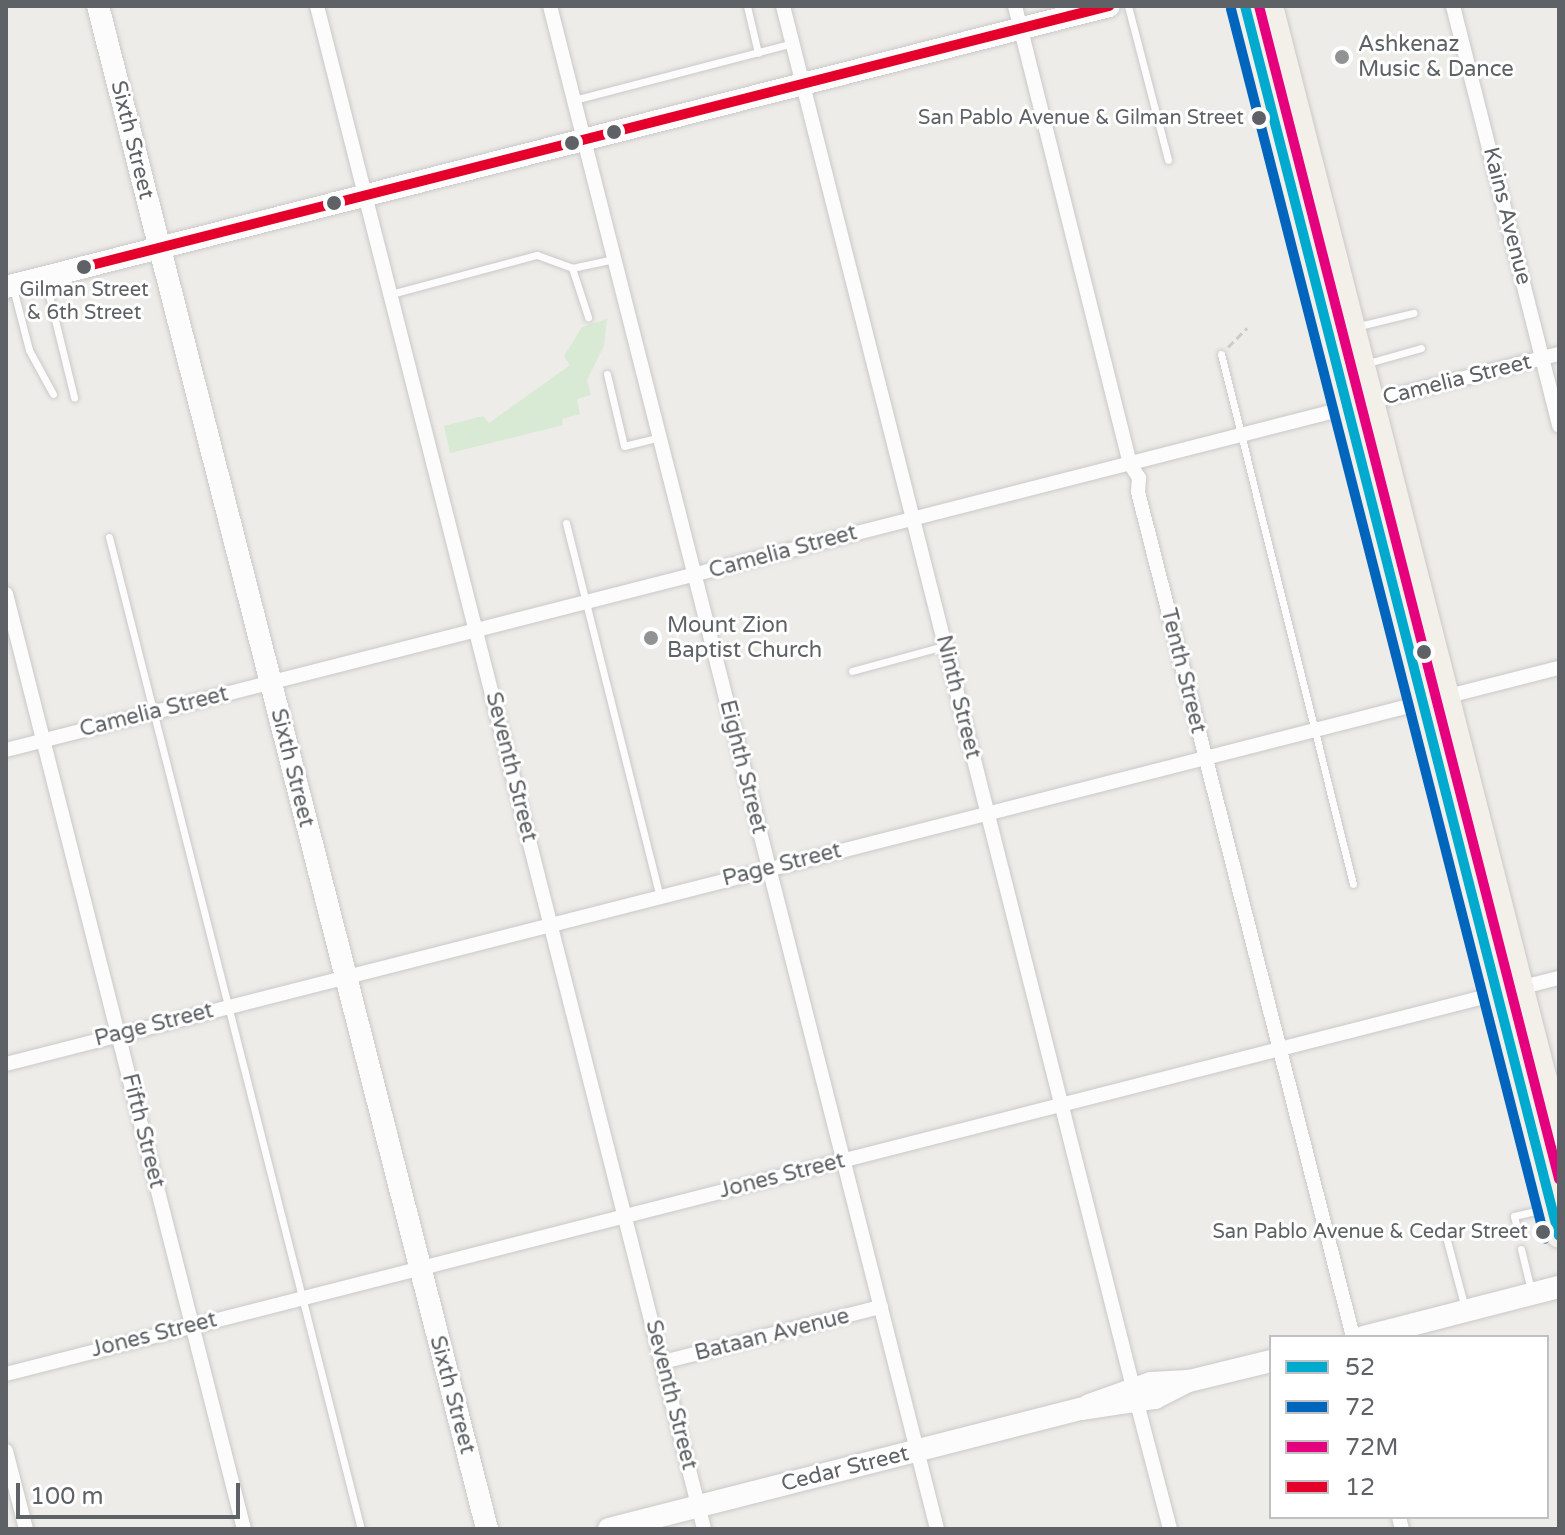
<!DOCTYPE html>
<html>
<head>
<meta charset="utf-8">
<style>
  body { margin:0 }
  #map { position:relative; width:1565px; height:1535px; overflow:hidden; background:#eeece8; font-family:"Varela Round",sans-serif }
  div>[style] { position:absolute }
  .green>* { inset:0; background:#d8e9d4 }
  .path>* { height:3px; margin-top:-1.5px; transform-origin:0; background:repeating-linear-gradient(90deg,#cacecb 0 8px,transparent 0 12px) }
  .roads { filter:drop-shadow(0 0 2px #cac9c9) drop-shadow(0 0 2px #cac9c9) }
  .lane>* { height:7px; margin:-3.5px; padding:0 3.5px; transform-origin:3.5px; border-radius:3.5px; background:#fcfcfc }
  .street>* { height:14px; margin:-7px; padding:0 7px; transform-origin:7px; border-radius:7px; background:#fcfcfc }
  .secondary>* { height:22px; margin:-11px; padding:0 11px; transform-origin:11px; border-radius:11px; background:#fcfcfc }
  .primary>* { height:24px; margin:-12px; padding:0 12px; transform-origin:12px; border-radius:12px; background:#f3f0e9 }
  .bus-1>* { height:10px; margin:-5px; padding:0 5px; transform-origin:5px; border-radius:5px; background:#00a9ce }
  .bus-2>* { height:10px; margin:-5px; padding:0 5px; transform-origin:5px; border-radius:5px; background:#0065bd }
  .bus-3>* { height:10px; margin:-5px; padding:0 5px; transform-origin:5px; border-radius:5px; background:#e5007d }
  .bus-4>* { height:10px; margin:-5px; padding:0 5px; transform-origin:5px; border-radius:5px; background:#e4002b }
  .dots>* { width:22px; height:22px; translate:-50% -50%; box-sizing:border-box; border:4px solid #fff; border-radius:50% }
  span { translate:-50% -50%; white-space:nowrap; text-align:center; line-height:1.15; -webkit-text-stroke:6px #fff; paint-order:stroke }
  .bus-label { font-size:20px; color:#5e6266 }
  .right { translate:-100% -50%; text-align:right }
  .poi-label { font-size:22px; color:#5e6266 }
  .left { translate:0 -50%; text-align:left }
  .street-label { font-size:22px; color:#5e6266 }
  .frame { position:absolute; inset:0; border:8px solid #5e6266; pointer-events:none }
  .legend { position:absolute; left:1269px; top:1335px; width:280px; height:184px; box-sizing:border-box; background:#fff; border:2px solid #bfc0c2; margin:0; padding:10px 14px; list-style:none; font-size:24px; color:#5e6266 }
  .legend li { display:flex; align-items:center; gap:16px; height:40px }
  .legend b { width:40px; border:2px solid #bfc0c2 }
  .scale { position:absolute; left:16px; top:1483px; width:224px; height:36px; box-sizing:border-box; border:4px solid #5e6266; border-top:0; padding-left:10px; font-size:24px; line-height:28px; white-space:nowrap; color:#5e6266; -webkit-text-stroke:6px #fff; paint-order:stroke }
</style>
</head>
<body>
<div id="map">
  <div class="green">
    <div style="clip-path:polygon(607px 319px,604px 346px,587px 380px,591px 395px,577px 399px,580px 414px,562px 419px,563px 425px,450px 453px,444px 426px,483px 416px,489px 423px,570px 365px,564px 356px,582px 327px)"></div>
  </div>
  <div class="path">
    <div style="left:1228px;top:347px;width:27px;rotate:-45deg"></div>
  </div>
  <div class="roads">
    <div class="lane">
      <div style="left:747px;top:6px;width:48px;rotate:76.8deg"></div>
      <div style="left:1128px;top:6px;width:159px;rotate:75.4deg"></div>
      <div style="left:574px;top:100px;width:226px;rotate:-14.6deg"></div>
      <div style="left:572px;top:268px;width:52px;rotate:71.9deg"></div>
      <div style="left:45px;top:279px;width:122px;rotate:76.2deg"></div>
      <div style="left:13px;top:288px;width:64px;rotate:75.5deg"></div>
      <div style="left:29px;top:350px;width:50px;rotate:61.4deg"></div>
      <div style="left:391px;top:294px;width:151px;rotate:-15deg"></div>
      <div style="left:537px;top:255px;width:37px;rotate:20deg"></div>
      <div style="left:572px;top:268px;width:43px;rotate:-12.1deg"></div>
      <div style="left:1359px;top:326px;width:56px;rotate:-13.5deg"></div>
      <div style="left:1221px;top:354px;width:546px;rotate:76.01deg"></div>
      <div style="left:1368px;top:363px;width:55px;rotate:-15.8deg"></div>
      <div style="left:607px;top:374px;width:74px;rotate:76.7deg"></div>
      <div style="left:624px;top:446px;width:37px;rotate:-14deg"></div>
      <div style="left:566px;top:523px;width:385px;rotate:75.9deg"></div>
      <div style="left:109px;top:537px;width:1024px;rotate:75.75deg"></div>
      <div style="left:852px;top:671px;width:95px;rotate:-15.2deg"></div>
      <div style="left:1517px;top:1228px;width:12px;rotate:-104deg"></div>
      <div style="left:1514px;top:1216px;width:36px;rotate:-13deg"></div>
      <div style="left:1445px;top:1233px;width:78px;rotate:75.1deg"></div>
      <div style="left:1521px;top:1249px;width:42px;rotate:76.3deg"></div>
    </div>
    <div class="street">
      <div style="left:317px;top:6px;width:1571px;rotate:75.74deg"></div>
      <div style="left:550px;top:6px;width:1571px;rotate:75.74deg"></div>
      <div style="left:783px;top:6px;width:1425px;rotate:75.78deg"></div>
      <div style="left:1015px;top:6px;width:472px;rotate:75.9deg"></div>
      <div style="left:1130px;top:464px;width:17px;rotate:57deg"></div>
      <div style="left:1139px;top:478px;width:14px;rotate:94deg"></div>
      <div style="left:1138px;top:492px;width:872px;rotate:75.72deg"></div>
      <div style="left:1453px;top:6px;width:433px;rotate:75.8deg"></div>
      <div style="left:6px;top:594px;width:965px;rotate:75.72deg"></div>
      <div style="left:6px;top:750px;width:1603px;rotate:-14.31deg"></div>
      <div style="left:6px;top:1064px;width:1603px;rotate:-14.31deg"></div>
      <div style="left:663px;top:1362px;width:225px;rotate:-14.2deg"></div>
      <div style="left:6px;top:1374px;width:1603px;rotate:-14.31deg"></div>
      <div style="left:1137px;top:1403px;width:130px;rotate:75.3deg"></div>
      <div style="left:6px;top:1451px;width:81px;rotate:75.6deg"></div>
      <div style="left:1399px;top:1517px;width:12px;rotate:76deg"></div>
    </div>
    <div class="secondary">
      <div style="left:98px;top:6px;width:1572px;rotate:75.67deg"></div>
      <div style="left:6px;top:287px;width:1138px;rotate:-14.29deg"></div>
      <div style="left:1364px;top:1337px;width:201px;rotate:-14.4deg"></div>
      <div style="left:1089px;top:1405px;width:66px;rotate:-19.5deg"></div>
      <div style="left:1151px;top:1383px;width:38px;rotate:-3deg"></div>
      <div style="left:1189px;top:1381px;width:84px;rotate:-13.7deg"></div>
      <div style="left:609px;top:1529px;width:487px;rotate:-14.3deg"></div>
      <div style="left:1081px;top:1409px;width:75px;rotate:-8.5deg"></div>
      <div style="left:1155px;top:1398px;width:38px;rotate:-27deg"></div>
    </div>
    <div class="primary">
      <div style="left:1245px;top:6px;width:1269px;rotate:75.68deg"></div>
      <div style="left:1271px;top:6px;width:1164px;rotate:75.68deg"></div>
    </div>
  </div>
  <div class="bus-1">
    <div style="left:1245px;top:6px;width:1269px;rotate:75.68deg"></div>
  </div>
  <div class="bus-2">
    <div style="left:1231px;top:9px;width:1269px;rotate:75.68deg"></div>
  </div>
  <div class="bus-3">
    <div style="left:1259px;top:6px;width:1211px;rotate:75.65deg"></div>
  </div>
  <div class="bus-4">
    <div style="left:84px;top:267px;width:1058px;rotate:-14.29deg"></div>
  </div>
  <div class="dots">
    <div style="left:1342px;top:57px;background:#909294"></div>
    <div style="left:1259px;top:118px;background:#5e6266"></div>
    <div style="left:614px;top:132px;background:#5e6266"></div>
    <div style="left:572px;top:143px;background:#5e6266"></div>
    <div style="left:334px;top:203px;background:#5e6266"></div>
    <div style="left:84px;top:267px;background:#5e6266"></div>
    <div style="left:651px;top:638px;background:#909294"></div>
    <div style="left:1424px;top:652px;background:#5e6266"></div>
    <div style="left:1543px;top:1232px;background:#5e6266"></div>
  </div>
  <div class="bus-label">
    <span class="right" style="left:1244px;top:118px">San Pablo Avenue &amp; Gilman Street</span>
    <span style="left:84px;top:302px">Gilman Street<br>&amp; 6th Street</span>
    <span class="right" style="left:1528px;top:1232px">San Pablo Avenue &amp; Cedar Street</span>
  </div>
  <div class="poi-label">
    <span class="left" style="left:1358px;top:57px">Ashkenaz<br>Music &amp; Dance</span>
    <span class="left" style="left:667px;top:638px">Mount Zion<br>Baptist Church</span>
  </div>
  <div class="street-label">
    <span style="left:132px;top:140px;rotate:76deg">Sixth Street</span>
    <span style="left:1507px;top:216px;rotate:76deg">Kains Avenue</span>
    <span style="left:1457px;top:380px;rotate:-14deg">Camelia Street</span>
    <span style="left:783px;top:552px;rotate:-15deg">Camelia Street</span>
    <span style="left:1183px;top:671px;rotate:76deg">Tenth Street</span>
    <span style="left:958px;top:697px;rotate:76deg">Ninth Street</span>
    <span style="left:154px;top:712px;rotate:-14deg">Camelia Street</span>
    <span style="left:511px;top:767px;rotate:76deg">Seventh Street</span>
    <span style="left:743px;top:767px;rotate:76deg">Eighth Street</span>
    <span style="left:292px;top:768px;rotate:76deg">Sixth Street</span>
    <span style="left:782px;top:865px;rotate:-14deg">Page Street</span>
    <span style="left:154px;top:1025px;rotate:-14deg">Page Street</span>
    <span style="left:143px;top:1131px;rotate:76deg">Fifth Street</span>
    <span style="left:782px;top:1176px;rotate:-14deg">Jones Street</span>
    <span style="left:154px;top:1335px;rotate:-14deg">Jones Street</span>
    <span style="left:772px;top:1335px;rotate:-14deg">Bataan Avenue</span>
    <span style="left:452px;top:1395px;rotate:75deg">Sixth Street</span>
    <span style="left:671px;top:1395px;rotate:76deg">Seventh Street</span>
    <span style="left:845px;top:1469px;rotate:-14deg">Cedar Street</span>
  </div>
  <div class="frame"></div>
  <ul class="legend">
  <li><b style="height:10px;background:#00a9ce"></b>52</li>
  <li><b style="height:10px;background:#0065bd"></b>72</li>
  <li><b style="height:10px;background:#e5007d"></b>72M</li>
  <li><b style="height:10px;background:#e4002b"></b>12</li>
  </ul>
  <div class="scale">100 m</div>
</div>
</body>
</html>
